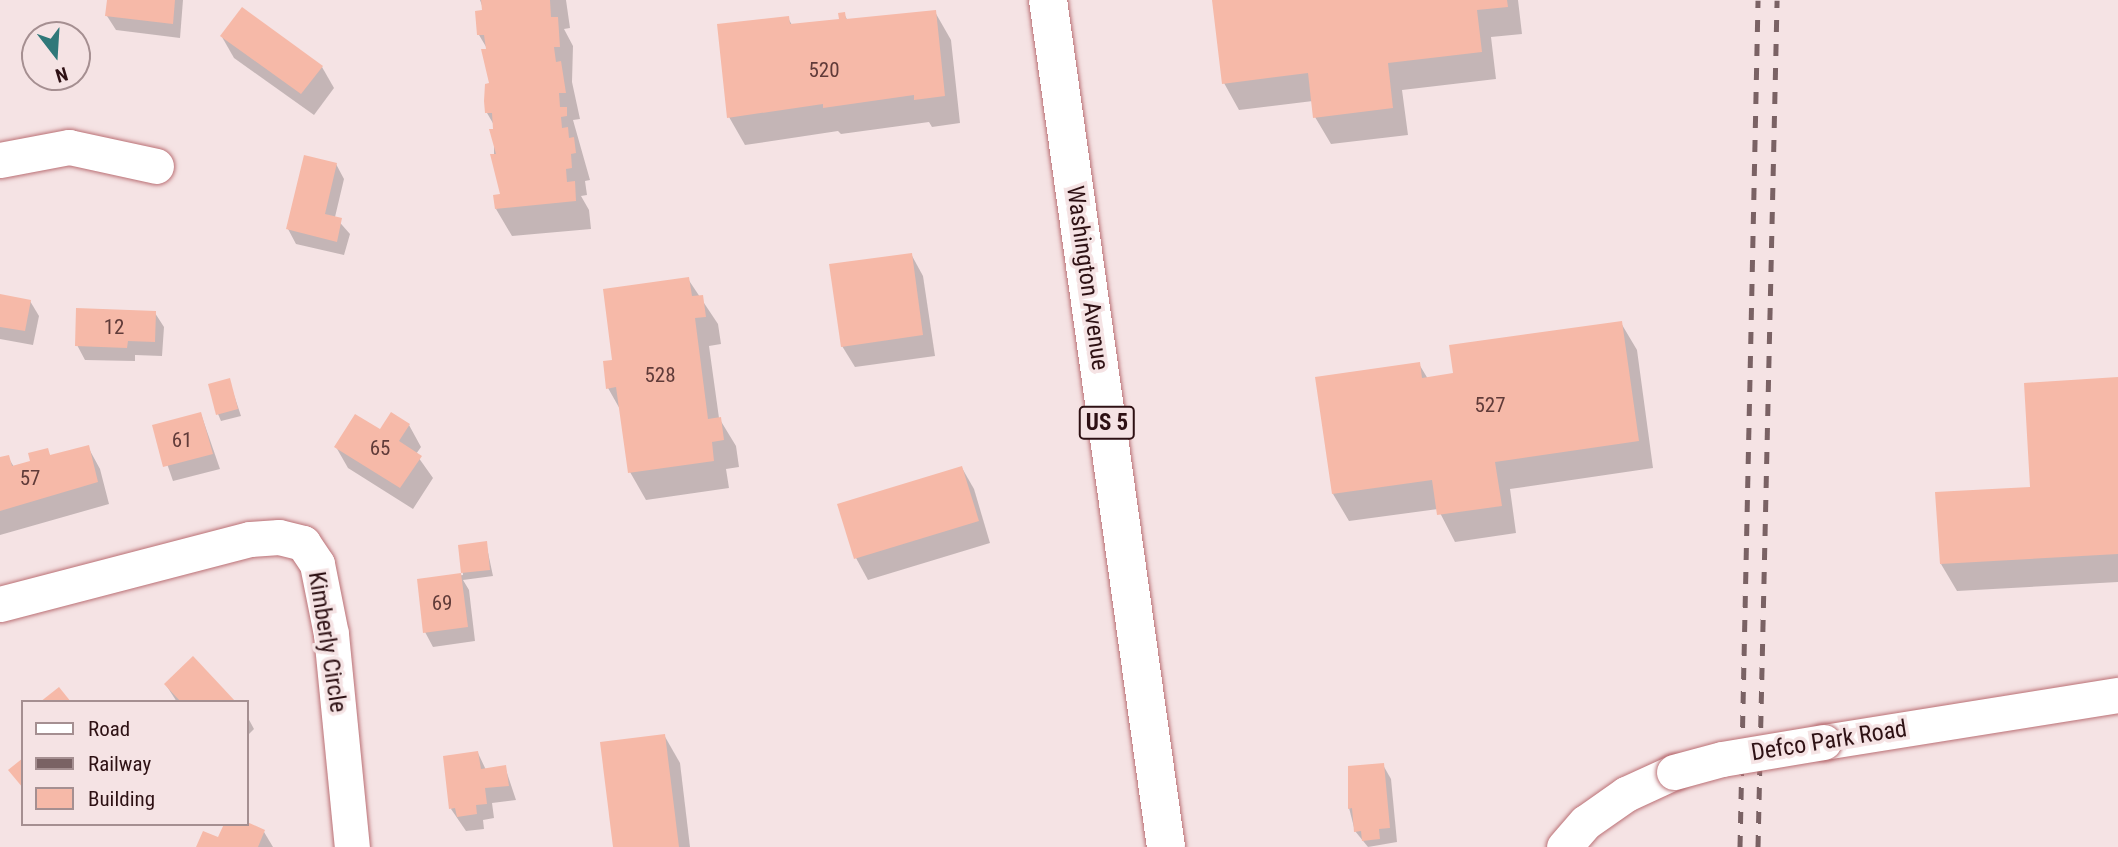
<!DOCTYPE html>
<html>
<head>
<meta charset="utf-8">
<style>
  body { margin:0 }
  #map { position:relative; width:2118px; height:847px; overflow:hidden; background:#f5e3e4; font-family:"Roboto Condensed",sans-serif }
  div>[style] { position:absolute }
  .shadow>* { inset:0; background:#0003 }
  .building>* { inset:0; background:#f6b9a8 }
  .roads { filter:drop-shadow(0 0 2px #ba7075) drop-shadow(0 0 2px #ba7075) }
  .minor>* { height:35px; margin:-17.5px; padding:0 17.5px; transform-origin:17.5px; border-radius:17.5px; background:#fff }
  .major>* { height:38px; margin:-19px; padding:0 19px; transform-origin:19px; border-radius:19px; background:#fff }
  .rail>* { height:5px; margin-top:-2.5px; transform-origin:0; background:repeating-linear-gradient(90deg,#7a6264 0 12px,transparent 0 24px) }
  .bridges { filter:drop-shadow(0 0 2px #ba7075) drop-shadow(0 0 2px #ba7075) }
  .minor-bridge>* { height:35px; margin:-17.5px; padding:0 17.5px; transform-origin:17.5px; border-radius:17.5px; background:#fff }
  span { translate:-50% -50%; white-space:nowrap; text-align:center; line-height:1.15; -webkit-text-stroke:7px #f5e3e4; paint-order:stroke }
  .number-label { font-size:21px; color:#603b39 }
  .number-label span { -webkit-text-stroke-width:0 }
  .shield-label span { padding:2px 5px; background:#f5e3e4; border:2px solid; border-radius:5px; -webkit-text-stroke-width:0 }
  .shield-label { font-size:23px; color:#2e1114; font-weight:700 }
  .street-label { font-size:24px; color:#2e1114 }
  .legend { position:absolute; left:21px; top:700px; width:228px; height:126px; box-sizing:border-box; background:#f5e3e4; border:2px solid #a58f91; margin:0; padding:9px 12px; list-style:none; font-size:21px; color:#2e1114 }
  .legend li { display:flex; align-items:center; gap:14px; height:35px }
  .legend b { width:35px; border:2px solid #a58f91 }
  .north { position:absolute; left:21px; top:21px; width:70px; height:70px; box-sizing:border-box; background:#f5e3e4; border:2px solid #a58f91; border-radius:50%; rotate:163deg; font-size:19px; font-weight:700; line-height:28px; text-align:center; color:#2e1114 }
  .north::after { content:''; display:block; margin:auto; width:24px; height:32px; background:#2f7879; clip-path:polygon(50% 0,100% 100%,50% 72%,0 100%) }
</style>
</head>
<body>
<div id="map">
  <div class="shadow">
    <div style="clip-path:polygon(109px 0,183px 0,180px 38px,116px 30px,107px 16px)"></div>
    <div style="clip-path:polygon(480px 0,566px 0,570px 28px,564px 29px,573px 46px,572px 82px,580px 119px,573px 120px,590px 180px,585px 181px,587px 195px,581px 196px,589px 210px,591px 229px,512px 236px,496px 209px,502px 196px,494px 167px,494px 125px,487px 113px,491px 85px,488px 50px,479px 35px,484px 11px)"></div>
    <div style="clip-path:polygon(1214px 0,1518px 0,1522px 34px,1491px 37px,1496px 79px,1402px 90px,1408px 135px,1331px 144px,1315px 117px,1313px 101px,1239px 110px,1224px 83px)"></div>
    <div style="clip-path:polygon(935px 12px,951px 40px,960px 123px,932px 127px,929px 122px,841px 134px,838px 131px,745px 145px,729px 117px,788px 18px,792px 25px,840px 20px,844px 14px,848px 21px)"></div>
    <div style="clip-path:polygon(222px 37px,322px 67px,334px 88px,314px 115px,234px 58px)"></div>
    <div style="clip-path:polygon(336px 164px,344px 179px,335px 217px,350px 234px,344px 255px,296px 244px,288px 229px)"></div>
    <div style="clip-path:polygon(911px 254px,923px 276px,935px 356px,855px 367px,842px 346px)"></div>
    <div style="clip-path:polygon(688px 279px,718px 324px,721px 344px,709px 346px,719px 418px,736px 446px,739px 467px,726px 469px,729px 488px,646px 500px,630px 472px,621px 411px,608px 388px,614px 361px)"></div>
    <div style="clip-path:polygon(0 296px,30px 301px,39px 316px,33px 345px,0 339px)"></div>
    <div style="clip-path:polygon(155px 313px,164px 327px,162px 356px,135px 355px,135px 361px,85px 360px,77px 345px)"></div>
    <div style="clip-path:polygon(1621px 323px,1637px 350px,1653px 468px,1510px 489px,1516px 533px,1455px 542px,1438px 509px,1349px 521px,1333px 494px,1317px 379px,1419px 364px,1428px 379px,1454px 375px)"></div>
    <div style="clip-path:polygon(2118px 379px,2118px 582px,1957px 591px,1941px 564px,2031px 488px)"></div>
    <div style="clip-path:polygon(229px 380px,241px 416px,221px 421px,218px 414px)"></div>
    <div style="clip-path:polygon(201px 414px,220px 469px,173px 481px,154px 426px)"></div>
    <div style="clip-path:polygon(409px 425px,421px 447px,416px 454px,433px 478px,413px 509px,348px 468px,336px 447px)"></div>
    <div style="clip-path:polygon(88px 447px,100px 469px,109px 504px,0 535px,0 459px,8px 457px,14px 467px,32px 462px,47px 450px,51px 457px)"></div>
    <div style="clip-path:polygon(962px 468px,974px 489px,990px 543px,868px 580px,856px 558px)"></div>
    <div style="clip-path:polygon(486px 543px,493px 576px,463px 580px,469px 590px,475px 641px,433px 647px,425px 632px,419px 580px,463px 575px,460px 546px)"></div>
    <div style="clip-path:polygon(166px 685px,234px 702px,177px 702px)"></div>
    <div style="clip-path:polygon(247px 716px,254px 729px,247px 736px)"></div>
    <div style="clip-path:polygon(664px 735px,680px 763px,690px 847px,615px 847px)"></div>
    <div style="clip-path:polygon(478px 753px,486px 770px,505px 767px,516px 800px,492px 803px,494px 818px,483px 820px,484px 829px,466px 831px,451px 809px)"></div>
    <div style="clip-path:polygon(1383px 765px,1391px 779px,1397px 842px,1368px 847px,1355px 831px,1349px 808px)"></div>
    <div style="clip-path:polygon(264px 832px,273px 847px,198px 847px,219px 840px)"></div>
  </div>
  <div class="building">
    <div style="clip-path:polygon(107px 0,175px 0,173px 24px,105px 16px)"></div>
    <div style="clip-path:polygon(481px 0,550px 0,551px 17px,558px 17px,560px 47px,554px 47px,556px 62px,561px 61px,566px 93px,559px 93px,560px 107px,567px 107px,567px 116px,561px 117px,562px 128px,568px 127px,569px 138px,574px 137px,576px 153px,571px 154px,572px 168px,566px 169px,567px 182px,575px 181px,576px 201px,495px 209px,493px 195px,500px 194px,490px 154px,496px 154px,489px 129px,493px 129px,492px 113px,485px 113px,484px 101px,485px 84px,489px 83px,481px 49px,486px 49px,484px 35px,477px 35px,475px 11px,482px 10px)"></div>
    <div style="clip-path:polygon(1212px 0,1507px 0,1508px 7px,1477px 10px,1482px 52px,1388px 63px,1393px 108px,1313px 118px,1308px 73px,1222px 84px)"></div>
    <div style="clip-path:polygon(242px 7px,323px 66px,301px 94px,220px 36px)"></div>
    <div style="clip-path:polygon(936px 10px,945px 96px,914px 100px,914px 95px,823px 108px,823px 104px,727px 118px,717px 24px,789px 16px,790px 24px,839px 19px,838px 13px,845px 12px,846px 19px)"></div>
    <div style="clip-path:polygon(304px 155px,337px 163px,325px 214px,342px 218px,337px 242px,286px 229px)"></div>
    <div style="clip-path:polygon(912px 253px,923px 335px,841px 347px,829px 264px)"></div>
    <div style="clip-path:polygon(689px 277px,692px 296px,703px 295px,706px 317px,695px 318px,708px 419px,721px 417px,724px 440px,712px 442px,714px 461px,628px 473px,616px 387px,606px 389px,603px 361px,612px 360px,603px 289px)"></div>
    <div style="clip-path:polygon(0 294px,31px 300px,25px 331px,0 327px)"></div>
    <div style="clip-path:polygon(76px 308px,156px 311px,155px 342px,128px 341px,127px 348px,75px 346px)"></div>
    <div style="clip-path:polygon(1622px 321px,1639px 441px,1495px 462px,1502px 506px,1437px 515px,1432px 480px,1332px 494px,1315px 377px,1420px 362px,1422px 378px,1453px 373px,1449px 345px)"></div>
    <div style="clip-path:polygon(2118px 377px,2118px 554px,1940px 564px,1935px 492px,2030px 487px,2024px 383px)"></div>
    <div style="clip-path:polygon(230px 378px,238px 409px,216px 415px,208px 384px)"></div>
    <div style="clip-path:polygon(201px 412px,213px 454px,163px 467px,152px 425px)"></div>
    <div style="clip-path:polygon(391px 412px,410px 424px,399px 441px,422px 456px,400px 488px,334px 447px,355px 414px,380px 429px)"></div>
    <div style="clip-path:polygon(89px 445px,98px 482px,0 511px,0 457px,9px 455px,12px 466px,30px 461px,28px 453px,48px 448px,50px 455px)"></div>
    <div style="clip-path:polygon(962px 466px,979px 521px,854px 559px,837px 504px)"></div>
    <div style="clip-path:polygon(487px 541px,490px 570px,461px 573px,458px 545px)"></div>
    <div style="clip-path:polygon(461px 573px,468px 627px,423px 633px,417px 579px)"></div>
    <div style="clip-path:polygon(193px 656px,236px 702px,181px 702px,164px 684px)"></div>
    <div style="clip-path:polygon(59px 687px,71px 702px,40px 702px)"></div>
    <div style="clip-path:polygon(665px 734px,679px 847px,613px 847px,600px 742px)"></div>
    <div style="clip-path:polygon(478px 751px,481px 769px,506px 765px,509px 786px,485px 788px,487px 804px,476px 805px,477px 814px,457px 817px,455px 808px,449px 809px,443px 756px)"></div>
    <div style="clip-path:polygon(23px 758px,23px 788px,8px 770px)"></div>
    <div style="clip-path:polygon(1384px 763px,1390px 828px,1379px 829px,1380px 839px,1362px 841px,1361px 831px,1354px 832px,1352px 808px,1348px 809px,1348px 766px)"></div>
    <div style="clip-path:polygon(247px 822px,265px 830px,258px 847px,196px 847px,203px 831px,218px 837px,224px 824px)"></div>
  </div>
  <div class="roads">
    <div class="minor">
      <div style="left:0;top:160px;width:70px;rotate:-10.7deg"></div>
      <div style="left:69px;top:147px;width:89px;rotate:12.3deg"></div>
      <div style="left:0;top:604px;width:258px;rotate:-14.6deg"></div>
      <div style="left:250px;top:539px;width:29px;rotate:-4deg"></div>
      <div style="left:279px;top:537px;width:25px;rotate:14deg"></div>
      <div style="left:303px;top:543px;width:25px;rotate:56deg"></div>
      <div style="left:317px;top:564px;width:71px;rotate:78.7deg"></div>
      <div style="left:331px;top:634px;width:214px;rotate:84.4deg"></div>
      <div style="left:1824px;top:742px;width:298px;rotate:-9.1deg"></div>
      <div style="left:1564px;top:847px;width:33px;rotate:-49deg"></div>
      <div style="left:1586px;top:822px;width:49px;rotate:-35deg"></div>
      <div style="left:1626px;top:794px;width:53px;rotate:-24.6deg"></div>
    </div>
    <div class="major">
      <div style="left:1048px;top:0;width:855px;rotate:82.07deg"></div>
    </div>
  </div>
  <div class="rail">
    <div style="left:1740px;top:847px;width:847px;rotate:-88.78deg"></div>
    <div style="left:1758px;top:847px;width:847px;rotate:-88.71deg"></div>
  </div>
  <div class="bridges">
    <div class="minor-bridge">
      <div style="left:1674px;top:772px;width:50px;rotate:-15.2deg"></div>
      <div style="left:1722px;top:759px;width:103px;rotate:-9.5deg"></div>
    </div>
  </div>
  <div class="number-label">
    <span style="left:824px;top:70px">520</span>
    <span style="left:114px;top:327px">12</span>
    <span style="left:660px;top:375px">528</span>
    <span style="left:1490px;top:405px">527</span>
    <span style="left:182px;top:440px">61</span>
    <span style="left:380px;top:448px">65</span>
    <span style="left:30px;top:478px">57</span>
    <span style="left:442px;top:603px">69</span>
  </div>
  <div class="shield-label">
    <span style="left:1107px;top:423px">US 5</span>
  </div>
  <div class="street-label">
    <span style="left:1087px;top:278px;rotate:82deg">Washington Avenue</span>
    <span style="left:327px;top:642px;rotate:81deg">Kimberly Circle</span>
    <span style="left:1829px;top:741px;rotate:-9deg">Defco Park Road</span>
  </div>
  <ul class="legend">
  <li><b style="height:9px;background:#fff"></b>Road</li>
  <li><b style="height:9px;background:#7a6264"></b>Railway</li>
  <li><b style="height:19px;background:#f6b9a8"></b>Building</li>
  </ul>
  <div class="north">N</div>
</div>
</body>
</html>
